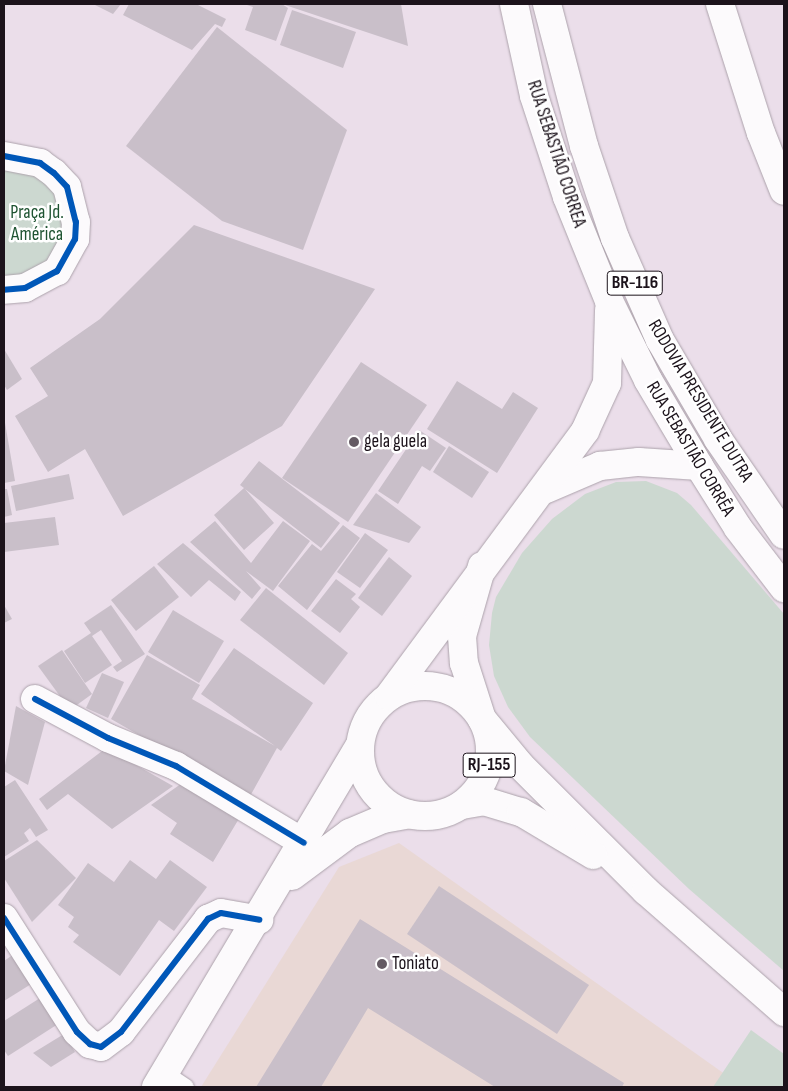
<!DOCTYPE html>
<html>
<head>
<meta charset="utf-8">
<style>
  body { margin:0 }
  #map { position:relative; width:788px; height:1091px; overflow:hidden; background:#ebdeea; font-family:"Sofia Sans Condensed",sans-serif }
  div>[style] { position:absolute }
  .industrial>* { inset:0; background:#e9d8d5 }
  .green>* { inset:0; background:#ccd8d0 }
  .building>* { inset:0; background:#c9bfc9 }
  .roads { filter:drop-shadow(0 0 1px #aca2ab) drop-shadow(0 0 1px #aca2ab) }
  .lane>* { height:16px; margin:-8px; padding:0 8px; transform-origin:8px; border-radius:8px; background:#fcfafc }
  .street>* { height:28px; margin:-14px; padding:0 14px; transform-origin:14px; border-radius:14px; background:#fcfafc }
  .primary>* { height:28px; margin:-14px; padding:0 14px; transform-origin:14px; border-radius:14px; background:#fcfafc }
  .primary>.ring { margin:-14px; padding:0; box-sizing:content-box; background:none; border:28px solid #fcfafc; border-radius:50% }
  .highway>* { height:28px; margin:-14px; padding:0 14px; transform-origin:14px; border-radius:14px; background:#fcfafc }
  .cycleway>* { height:6px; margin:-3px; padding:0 3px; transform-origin:3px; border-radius:3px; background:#0057b8 }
  .dots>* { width:14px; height:14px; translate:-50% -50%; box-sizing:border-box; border:2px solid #fff; border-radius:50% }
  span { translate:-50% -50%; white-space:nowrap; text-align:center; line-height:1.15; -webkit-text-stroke:5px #fff; paint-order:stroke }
  .shield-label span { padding:1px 4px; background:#fff; border:1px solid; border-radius:4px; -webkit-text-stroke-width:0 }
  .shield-label { font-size:18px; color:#1c131b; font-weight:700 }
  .street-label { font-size:19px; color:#1c131b }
  .park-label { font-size:19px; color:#1e5331 }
  .poi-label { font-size:19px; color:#1c131b }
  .left { translate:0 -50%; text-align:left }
  .frame { position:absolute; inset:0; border:5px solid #1c131b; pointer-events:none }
</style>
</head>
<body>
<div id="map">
  <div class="industrial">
    <div style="clip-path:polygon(399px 843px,743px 1087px,201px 1087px,339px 867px)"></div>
  </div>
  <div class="green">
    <div style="clip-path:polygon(4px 164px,45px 175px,69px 211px,58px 261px,4px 284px)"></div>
    <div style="clip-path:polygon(646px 481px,677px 493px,691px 505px,784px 614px,784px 971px,689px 889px,530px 737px,508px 707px,494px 676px,489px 645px,492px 613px,496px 597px,522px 553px,552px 519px,585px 494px,616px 482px)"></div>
    <div style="clip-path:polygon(751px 1030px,784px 1054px,784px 1087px,713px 1087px)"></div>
  </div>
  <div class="building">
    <div style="clip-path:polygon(93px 4px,121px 4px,113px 14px)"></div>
    <div style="clip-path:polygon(129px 4px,196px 4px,226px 19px,222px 27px,215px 24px,192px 50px,123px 15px)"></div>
    <div style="clip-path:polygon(244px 4px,282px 4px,288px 8px,276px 41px,245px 30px,253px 7px)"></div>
    <div style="clip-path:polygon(282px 4px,401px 4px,408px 46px)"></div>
    <div style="clip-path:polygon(292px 10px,356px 32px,343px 68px,280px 45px)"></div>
    <div style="clip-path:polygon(217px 27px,347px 130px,303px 250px,222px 221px,126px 146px)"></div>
    <div style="clip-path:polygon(194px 225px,375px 289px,282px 426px,123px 516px,85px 449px,48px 472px,15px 416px,48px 396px,30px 368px,100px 319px)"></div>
    <div style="clip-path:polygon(4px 349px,22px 379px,7px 390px,4px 385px)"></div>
    <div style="clip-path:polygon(361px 362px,427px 405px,348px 522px,282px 478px)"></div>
    <div style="clip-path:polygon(457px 381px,502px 409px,513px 392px,538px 408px,497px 473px,427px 429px)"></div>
    <div style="clip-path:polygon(4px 417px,15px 481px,4px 483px)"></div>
    <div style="clip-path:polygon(419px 430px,446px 448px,430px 471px,422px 466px,398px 504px,378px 491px)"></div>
    <div style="clip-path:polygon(449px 446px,489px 472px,472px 498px,433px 472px)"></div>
    <div style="clip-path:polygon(259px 461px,340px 523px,321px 548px,245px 489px,274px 523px,244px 550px,214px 515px,244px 488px,240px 485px)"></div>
    <div style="clip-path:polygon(69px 474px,74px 499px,16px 511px,11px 486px)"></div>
    <div style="clip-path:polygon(4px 489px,7px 489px,12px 515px,4px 517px)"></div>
    <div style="clip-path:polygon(376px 493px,421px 527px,409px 543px,353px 525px)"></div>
    <div style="clip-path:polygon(55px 517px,59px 545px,4px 552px,4px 523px)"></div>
    <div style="clip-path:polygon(215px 521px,251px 563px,283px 521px,310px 541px,273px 591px,246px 571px,261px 588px,252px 599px,190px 542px)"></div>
    <div style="clip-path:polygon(343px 525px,360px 538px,307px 610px,278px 586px,312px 544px,321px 551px)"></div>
    <div style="clip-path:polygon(365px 533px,388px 550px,360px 588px,337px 572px)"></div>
    <div style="clip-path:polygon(183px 543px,241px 592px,235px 601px,209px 580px,191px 597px,157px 564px)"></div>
    <div style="clip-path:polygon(389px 557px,412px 576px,382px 616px,358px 598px)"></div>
    <div style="clip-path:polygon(154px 566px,179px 597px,136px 631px,111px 600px)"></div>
    <div style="clip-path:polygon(336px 579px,356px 594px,351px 599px,360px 607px,340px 633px,311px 611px)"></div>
    <div style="clip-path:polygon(266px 588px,348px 653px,324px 685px,240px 620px)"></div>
    <div style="clip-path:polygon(4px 605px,12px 619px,4px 623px)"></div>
    <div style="clip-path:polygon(111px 605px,145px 654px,117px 672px,113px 667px,122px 661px,101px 630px,92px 636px,112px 665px,85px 683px,64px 651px,91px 633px,84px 623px)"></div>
    <div style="clip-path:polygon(173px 610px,224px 641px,199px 683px,148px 652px)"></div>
    <div style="clip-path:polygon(234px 648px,313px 703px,281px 751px,277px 748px,249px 798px,111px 719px,147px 655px,200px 685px,192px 699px,275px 746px,201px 694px)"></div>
    <div style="clip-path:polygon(62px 650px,92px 694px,70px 710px,38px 666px)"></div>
    <div style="clip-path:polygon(102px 673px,124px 682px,108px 718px,86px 708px)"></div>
    <div style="clip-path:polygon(16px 706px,45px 722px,28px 785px,4px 771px)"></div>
    <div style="clip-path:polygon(106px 748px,173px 786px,112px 829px,68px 794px,47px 810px,39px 799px)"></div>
    <div style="clip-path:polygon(15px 780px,48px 830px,36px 837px,30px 828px,24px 833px,29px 841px,4px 857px,4px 787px)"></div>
    <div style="clip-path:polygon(185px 781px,240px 817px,213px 862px,170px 834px,177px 823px,151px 805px)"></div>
    <div style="clip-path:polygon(37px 840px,76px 878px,32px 922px,4px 878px,4px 861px)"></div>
    <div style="clip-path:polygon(130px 860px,156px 879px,170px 860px,207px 887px,174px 931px,159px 920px,120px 976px,73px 942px,79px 935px,68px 927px,74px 917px,58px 905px,88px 863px,114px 882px)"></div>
    <div style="clip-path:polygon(439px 886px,589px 985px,557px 1034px,407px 934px)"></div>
    <div style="clip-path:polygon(360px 919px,624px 1083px,622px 1087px,495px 1087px,368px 1008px,321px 1087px,256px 1087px)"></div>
    <div style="clip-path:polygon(17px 952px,36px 981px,4px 1001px,4px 961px)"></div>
    <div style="clip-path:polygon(40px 998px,58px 1024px,8px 1056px,4px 1050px,4px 1021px)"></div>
    <div style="clip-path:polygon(64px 1034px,75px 1052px,51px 1067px,33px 1053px)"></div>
  </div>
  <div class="roads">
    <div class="lane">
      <div style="left:165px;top:1073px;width:25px;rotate:34deg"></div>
    </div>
    <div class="street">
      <div style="left:4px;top:156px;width:37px;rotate:11deg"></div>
      <div style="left:40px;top:163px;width:17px;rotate:36deg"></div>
      <div style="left:54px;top:173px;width:19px;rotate:47deg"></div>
      <div style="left:67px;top:187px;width:36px;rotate:76deg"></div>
      <div style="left:76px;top:222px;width:17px;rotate:93deg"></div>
      <div style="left:75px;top:239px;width:37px;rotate:119deg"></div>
      <div style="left:57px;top:271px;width:36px;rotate:152deg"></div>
      <div style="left:25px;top:288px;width:21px;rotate:175deg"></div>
      <div style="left:35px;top:699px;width:83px;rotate:28.1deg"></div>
      <div style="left:108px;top:738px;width:74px;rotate:22.4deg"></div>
      <div style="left:176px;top:766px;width:149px;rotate:31deg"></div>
      <div style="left:4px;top:918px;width:135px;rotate:57.4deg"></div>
      <div style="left:77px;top:1032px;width:18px;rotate:43deg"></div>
      <div style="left:90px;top:1044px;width:11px;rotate:15deg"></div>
      <div style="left:101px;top:1047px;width:25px;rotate:-37deg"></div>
      <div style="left:121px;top:1032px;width:143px;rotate:-52.4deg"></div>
      <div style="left:208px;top:919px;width:14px;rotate:-25deg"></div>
      <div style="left:221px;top:913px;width:39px;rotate:10deg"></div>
    </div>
    <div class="primary">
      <div style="left:514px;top:4px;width:94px;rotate:77.7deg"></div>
      <div style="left:534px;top:96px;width:106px;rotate:71.9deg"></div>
      <div style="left:567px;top:197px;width:112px;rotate:68deg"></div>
      <div style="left:609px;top:301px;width:88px;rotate:63.7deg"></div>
      <div style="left:648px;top:380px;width:100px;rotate:59.3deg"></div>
      <div style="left:699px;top:466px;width:73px;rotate:57.8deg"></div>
      <div style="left:738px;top:528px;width:76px;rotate:52.5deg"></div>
      <div style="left:546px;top:489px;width:59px;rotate:-23.1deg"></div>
      <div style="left:600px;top:466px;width:39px;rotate:-6deg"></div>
      <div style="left:639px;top:462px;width:60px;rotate:3.8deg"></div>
      <div style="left:482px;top:566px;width:73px;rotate:105.9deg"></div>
      <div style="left:462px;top:636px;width:27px;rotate:86deg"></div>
      <div style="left:464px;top:663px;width:59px;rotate:72.2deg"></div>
      <div style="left:482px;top:719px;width:60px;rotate:50.4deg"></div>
      <div style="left:520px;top:765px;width:178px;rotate:45deg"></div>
      <div style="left:646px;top:891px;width:184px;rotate:41.2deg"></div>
      <div class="ring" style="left:360px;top:686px;width:102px;height:102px"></div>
      <div style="left:389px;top:696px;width:330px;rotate:-53.5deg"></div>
      <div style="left:585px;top:431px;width:53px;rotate:-65.4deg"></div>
      <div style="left:607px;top:383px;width:73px;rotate:-88.4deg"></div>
      <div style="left:462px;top:805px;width:22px;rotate:-10deg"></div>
      <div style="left:484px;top:801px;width:39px;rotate:17deg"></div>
      <div style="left:521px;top:812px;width:84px;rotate:30.8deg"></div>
      <div style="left:292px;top:876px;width:72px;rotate:-36.6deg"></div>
      <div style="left:350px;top:833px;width:36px;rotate:-23deg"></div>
      <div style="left:383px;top:819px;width:27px;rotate:-10deg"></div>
      <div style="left:156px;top:1087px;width:398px;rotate:-59.2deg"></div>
    </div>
    <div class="highway">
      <div style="left:547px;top:4px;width:147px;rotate:75.4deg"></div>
      <div style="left:584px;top:146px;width:97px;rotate:71.4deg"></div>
      <div style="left:615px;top:238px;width:111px;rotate:66.2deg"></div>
      <div style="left:660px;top:340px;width:115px;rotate:59.6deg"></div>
      <div style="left:718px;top:439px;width:116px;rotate:55.5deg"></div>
      <div style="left:720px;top:4px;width:135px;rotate:72.4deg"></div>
      <div style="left:761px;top:133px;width:62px;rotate:68.4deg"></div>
    </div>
  </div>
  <div class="cycleway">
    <div style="left:4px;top:156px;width:37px;rotate:11deg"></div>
    <div style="left:40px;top:163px;width:17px;rotate:36deg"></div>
    <div style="left:54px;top:173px;width:19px;rotate:47deg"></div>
    <div style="left:67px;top:187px;width:36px;rotate:76deg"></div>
    <div style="left:76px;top:222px;width:17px;rotate:93deg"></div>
    <div style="left:75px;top:239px;width:37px;rotate:119deg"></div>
    <div style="left:57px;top:271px;width:36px;rotate:152deg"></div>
    <div style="left:25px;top:288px;width:21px;rotate:175deg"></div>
    <div style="left:35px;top:699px;width:83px;rotate:28.1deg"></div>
    <div style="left:108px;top:738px;width:74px;rotate:22.4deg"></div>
    <div style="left:176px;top:766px;width:149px;rotate:31deg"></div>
    <div style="left:4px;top:918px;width:135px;rotate:57.4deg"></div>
    <div style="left:77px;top:1032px;width:18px;rotate:43deg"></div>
    <div style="left:90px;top:1044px;width:11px;rotate:15deg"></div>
    <div style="left:101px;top:1047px;width:25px;rotate:-37deg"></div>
    <div style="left:121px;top:1032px;width:143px;rotate:-52.4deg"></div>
    <div style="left:208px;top:919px;width:14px;rotate:-25deg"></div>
    <div style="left:221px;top:913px;width:39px;rotate:10deg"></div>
  </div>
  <div class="dots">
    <div style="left:354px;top:442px;background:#645a63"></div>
    <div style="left:382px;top:964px;background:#645a63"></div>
  </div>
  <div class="shield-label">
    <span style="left:635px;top:283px">BR-116</span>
    <span style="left:489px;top:765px">RJ-155</span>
  </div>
  <div class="street-label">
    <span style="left:556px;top:154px;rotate:72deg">RUA SEBASTIÃO CORREA</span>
    <span style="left:700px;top:401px;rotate:59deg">RODOVIA PRESIDENTE DUTRA</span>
    <span style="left:690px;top:449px;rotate:59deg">RUA SEBASTIÃO CORRÊA</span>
  </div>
  <div class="park-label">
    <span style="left:37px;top:224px">Praça Jd.<br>América</span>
  </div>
  <div class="poi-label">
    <span class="left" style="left:364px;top:442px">gela guela</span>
    <span class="left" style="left:392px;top:964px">Toniato</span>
  </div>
  <div class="frame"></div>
</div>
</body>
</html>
